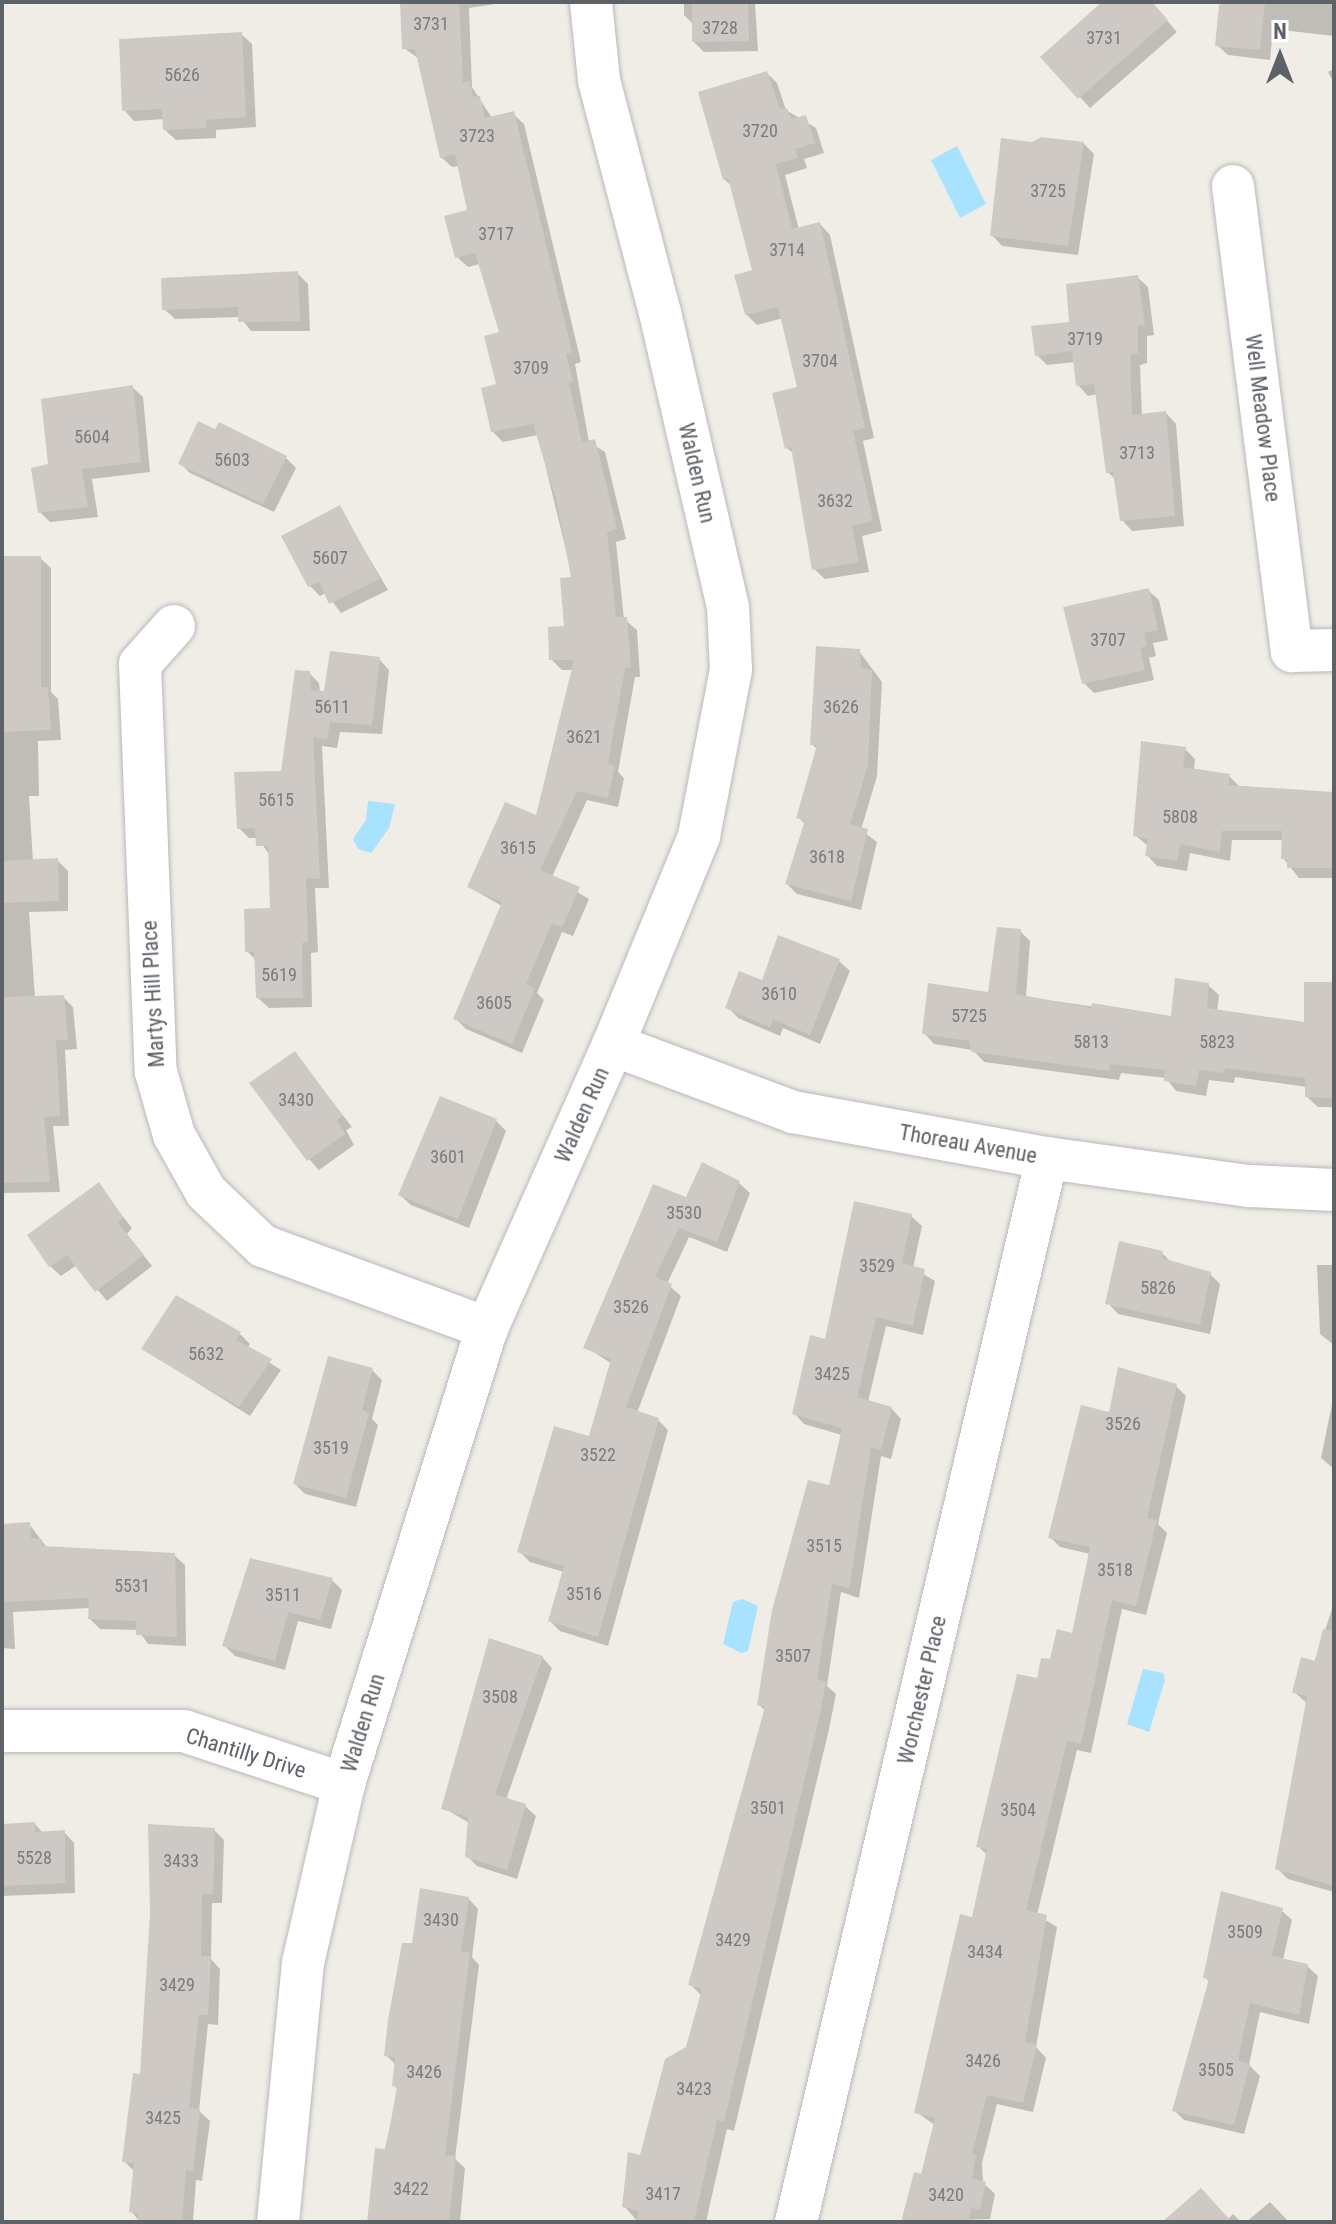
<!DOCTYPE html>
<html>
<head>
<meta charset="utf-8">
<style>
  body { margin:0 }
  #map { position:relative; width:1336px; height:2224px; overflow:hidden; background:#f0ede6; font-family:"Roboto Condensed",sans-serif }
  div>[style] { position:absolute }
  .water>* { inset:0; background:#a7e2ff }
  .shadow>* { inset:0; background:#0003 }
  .building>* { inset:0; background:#cec9c5 }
  .roads { filter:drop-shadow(0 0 2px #b6b9bd) drop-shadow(0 0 2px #b6b9bd) }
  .street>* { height:42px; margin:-21px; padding:0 21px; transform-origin:21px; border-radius:21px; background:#fff }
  span { translate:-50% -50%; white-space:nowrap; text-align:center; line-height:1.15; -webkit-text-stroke:6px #fff; paint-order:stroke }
  .number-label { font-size:18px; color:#797c7e }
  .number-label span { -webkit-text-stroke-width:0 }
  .street-label { font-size:22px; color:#5d6267 }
  .frame { position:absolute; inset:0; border:4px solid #5d6267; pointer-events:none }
  .north { position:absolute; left:1240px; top:16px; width:80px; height:80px; -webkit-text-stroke:6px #fff; paint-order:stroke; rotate:0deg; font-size:22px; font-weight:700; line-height:32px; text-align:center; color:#5d6267 }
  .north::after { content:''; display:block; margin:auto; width:28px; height:36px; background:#5d6267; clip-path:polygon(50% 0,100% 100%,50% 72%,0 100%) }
</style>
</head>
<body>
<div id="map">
  <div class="water">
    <div style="clip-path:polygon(957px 146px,986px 204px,960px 218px,931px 160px)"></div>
    <div style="clip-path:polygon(368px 801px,395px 804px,389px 828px,371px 853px,358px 849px,353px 839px,366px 820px)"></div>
    <div style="clip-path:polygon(742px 1599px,758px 1606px,748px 1651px,741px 1653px,723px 1644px,733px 1602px)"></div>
    <div style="clip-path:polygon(1143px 1669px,1163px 1673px,1165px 1680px,1149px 1732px,1127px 1724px)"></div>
  </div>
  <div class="shadow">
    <div style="clip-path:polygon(402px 2px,508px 2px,469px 8px,472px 87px,492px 118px,513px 114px,524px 124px,581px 362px,575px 364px,589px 442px,605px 452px,626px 539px,616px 542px,624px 619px,637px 630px,640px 677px,635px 677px,618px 772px,624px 778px,618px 807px,587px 800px,552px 877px,589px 899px,573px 936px,562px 932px,537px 993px,544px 1000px,522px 1053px,466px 1029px,455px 1018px,502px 906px,469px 887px,538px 818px,574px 670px,562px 670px,551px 659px,566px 628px,573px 579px,538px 435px,503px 442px,492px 431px,502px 333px,480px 264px,468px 267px,457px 257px,470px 211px,459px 166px,452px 167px,441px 157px,419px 59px,404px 48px)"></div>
    <div style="clip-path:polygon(684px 2px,755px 2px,758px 51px,704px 52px,694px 42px,694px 25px,684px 15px)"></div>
    <div style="clip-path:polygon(1105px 2px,1151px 2px,1177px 32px,1090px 108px,1043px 57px)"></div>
    <div style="clip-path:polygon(1223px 2px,1334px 2px,1334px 36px,1273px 29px,1270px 60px,1228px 55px,1217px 45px)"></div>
    <div style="clip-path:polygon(241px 34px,252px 44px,256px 127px,216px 130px,216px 138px,176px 140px,165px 130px,165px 119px,134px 121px,124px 110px)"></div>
    <div style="clip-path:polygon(1334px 69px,1334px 83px,1328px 72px)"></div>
    <div style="clip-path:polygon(767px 73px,777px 83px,786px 110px,816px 128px,824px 153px,804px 159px,807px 168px,785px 175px,799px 230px,820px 224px,830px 235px,874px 438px,863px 441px,882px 531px,862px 536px,869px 572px,825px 579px,814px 569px,795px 455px,787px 448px,800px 389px,783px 318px,757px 325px,746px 314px,754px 271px,733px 187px,724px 179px)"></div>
    <div style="clip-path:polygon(1033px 144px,1084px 144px,1094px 154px,1078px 255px,1002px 246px,992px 235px)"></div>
    <div style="clip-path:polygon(297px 273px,308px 284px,310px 331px,251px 331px,240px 317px,175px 319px,164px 309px)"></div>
    <div style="clip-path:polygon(1137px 277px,1148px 287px,1154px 335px,1147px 336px,1147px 363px,1140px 365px,1142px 416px,1166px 413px,1176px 424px,1184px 526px,1132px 531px,1122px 520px,1116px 480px,1108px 472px,1098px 394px,1088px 396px,1078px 385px,1075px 362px,1047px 365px,1037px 355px)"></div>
    <div style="clip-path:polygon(132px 387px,143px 397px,150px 472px,92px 479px,98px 517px,50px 522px,40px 512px,51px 466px)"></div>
    <div style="clip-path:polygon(285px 457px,296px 468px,274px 512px,190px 473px,180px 463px)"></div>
    <div style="clip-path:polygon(339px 507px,388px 590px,341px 613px,326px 593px,320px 596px,310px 586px)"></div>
    <div style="clip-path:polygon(2px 558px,40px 558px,51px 568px,51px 692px,58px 699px,61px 740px,38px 741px,39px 796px,29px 796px,33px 862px,57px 860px,68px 871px,68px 911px,29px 912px,35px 998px,63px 997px,73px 1007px,77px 1049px,65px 1050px,69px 1126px,53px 1126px,60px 1192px,2px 1193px)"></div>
    <div style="clip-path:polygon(1148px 590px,1159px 600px,1168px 640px,1153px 643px,1156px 656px,1149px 658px,1154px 680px,1094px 693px,1084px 683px)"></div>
    <div style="clip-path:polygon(859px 651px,882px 682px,877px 776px,861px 830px,877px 842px,861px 910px,797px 894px,787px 884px,805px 824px,798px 817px,818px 750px,812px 744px)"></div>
    <div style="clip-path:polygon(379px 659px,389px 670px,382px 734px,340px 732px,337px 748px,322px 746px,329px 888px,315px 888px,318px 952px,311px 953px,312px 1007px,269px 1008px,258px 998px,256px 960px,247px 951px,272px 910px,270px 856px,258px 838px,249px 838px,239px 828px,282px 773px,309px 673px,319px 683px,320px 693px,325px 693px)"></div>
    <div style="clip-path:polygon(1185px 749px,1195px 759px,1194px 770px,1229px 776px,1239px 786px,1334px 794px,1334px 878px,1299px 878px,1283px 858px,1283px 840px,1232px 840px,1230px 861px,1190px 853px,1187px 871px,1157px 866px,1147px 855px,1148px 846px,1135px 835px)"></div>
    <div style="clip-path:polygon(1020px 931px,1030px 941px,1026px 997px,1173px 1018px,1208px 985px,1219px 995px,1217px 1012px,1306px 1024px,1334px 984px,1334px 1107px,1318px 1107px,1307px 1097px,1307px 1087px,1235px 1077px,1234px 1083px,1209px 1080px,1206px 1096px,1176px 1091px,1166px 1078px,1121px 1073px,1119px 1080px,984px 1062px,973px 1050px,934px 1044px,924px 1033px,990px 994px)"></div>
    <div style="clip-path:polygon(839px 961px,850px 971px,820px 1044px,783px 1028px,780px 1036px,738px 1018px,728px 1007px,763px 983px)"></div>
    <div style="clip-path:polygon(295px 1054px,352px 1127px,346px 1130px,354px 1145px,319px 1170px,309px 1159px)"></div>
    <div style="clip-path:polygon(496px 1121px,506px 1131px,469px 1228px,411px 1205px,400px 1195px)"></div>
    <div style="clip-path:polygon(739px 1183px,750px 1193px,727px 1252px,689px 1237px,667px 1284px,681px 1296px,637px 1413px,658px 1420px,668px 1430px,608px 1646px,560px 1631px,550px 1621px,564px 1572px,530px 1562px,519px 1551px,591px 1439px,612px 1364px,586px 1347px,688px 1200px)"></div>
    <div style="clip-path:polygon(98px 1185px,132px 1228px,127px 1234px,152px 1266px,107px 1301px,77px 1265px,61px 1276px,50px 1266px)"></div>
    <div style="clip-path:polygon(911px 1216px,922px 1226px,913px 1268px,935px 1281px,923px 1335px,886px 1326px,868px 1402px,891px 1408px,901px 1419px,891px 1459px,881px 1456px,859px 1598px,841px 1592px,827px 1686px,836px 1694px,829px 1729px,734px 2131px,727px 2129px,706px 2222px,638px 2222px,624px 2206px,629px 2154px,641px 2157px,687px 2048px,701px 1995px,691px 1985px,766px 1711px,759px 1705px,831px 1487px,842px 1435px,804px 1424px,794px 1413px,827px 1341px)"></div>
    <div style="clip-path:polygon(1162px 1253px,1173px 1264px,1210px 1274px,1220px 1284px,1210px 1334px,1118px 1314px,1108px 1303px)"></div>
    <div style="clip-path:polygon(1317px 1265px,1334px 1265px,1334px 1345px,1320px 1334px)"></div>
    <div style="clip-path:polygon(239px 1333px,250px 1344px,247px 1348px,281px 1370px,250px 1416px,143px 1349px)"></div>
    <div style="clip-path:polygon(372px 1370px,382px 1380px,372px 1419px,378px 1425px,356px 1507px,305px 1494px,295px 1484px)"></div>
    <div style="clip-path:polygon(1176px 1386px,1186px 1396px,1158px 1524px,1167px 1533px,1146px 1615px,1122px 1609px,1091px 1753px,1077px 1750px,1037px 1915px,1057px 1927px,1036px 2047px,1046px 2058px,1033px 2112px,997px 2104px,982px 2163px,983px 2183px,995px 2194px,990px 2219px,903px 2222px,922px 2176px,935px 2125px,916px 2112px,973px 1919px,988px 1856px,978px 1846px,1039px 1680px,1074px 1635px,1090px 1554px,1060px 1547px,1050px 1537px,1110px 1414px)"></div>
    <div style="clip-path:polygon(1334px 1394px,1334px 1469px,1321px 1458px)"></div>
    <div style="clip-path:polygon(29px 1524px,48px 1549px,174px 1555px,185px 1565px,186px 1646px,148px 1644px,138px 1630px,100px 1629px,90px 1619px,90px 1608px,13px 1612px,15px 1649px,2px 1648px,2px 1526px)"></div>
    <div style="clip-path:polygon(332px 1580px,342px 1590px,331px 1629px,298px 1621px,285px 1670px,235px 1656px,225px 1646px)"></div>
    <div style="clip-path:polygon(1334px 1603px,1334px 1892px,1288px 1879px,1277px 1868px,1307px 1703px,1294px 1692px,1314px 1663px)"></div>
    <div style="clip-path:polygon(542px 1657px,552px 1668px,506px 1800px,525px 1806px,536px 1816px,517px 1879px,477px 1866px,467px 1856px,469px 1823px,444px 1808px)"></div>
    <div style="clip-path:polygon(35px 1824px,44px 1834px,64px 1832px,74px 1843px,75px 1893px,2px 1896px,2px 1826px)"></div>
    <div style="clip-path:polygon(214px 1830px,224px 1840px,222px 1903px,212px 1903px,211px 1959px,220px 1969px,218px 2025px,208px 2024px,199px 2111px,210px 2121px,202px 2181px,196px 2180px,193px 2222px,140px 2222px,131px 2211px,134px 2171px,124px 2161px,142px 2076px)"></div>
    <div style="clip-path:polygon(468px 1898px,478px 1909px,472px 1957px,479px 1965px,455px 2159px,465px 2168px,460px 2222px,369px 2222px,398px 2090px,394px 2085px,396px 2065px,386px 2055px,414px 1945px)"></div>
    <div style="clip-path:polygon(1281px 1910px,1292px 1920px,1283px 1960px,1307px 1966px,1318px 1976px,1309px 2024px,1260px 2012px,1249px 2065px,1260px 2076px,1244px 2134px,1184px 2120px,1174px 2110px,1210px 1983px,1205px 1977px)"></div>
    <div style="clip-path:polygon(1270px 2202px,1289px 2222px,1246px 2222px)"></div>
    <div style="clip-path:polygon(1233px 2214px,1241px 2222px,1171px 2222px,1228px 2219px)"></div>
  </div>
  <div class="building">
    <div style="clip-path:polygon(400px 2px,459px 2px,463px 83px,470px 81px,473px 97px,480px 96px,485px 118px,514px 111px,572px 352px,566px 354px,573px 382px,569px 383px,582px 442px,595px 439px,617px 529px,607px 532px,616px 617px,627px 617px,631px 667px,625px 668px,608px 764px,615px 766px,608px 798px,577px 791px,540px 870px,580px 887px,562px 927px,552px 923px,526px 984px,535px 988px,512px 1044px,453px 1019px,502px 902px,467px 887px,505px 802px,536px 815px,574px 660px,549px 660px,548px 627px,564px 626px,560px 578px,571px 577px,557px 503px,533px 424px,491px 432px,481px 388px,496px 384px,484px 336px,499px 332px,475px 253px,455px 258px,444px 216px,467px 210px,455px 154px,440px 158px,415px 49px,402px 49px)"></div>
    <div style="clip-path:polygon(692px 2px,748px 2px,749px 41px,692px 42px)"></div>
    <div style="clip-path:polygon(1102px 2px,1152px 2px,1168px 20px,1078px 99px,1040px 57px)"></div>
    <div style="clip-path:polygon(1227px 2px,1265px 2px,1260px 50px,1215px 46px,1219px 5px)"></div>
    <div style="clip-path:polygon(242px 32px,246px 117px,206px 120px,207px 128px,163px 130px,162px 109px,122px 111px,119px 39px)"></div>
    <div style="clip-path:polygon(767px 71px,780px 109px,787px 108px,791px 119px,806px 115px,815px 143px,795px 149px,798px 158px,776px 164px,792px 229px,820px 222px,865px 428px,853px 431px,873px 521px,852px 526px,859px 562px,812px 570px,791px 447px,785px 449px,772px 393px,797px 387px,778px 307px,745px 315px,734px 275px,752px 270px,728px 178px,723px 180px,698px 92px)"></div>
    <div style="clip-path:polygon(1041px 137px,1084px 142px,1068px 246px,990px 236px,1001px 138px,1032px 142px)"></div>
    <div style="clip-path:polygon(298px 271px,300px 321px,238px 322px,238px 307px,162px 310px,161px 278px)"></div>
    <div style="clip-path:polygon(1138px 275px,1145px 325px,1138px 326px,1138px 353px,1130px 355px,1132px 415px,1166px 411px,1175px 516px,1120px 521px,1113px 472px,1106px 473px,1094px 384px,1076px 386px,1072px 351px,1035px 356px,1031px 326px,1069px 322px,1066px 284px)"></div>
    <div style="clip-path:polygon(133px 385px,141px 462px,82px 469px,88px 507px,38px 513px,31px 468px,48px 464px,41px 399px)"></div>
    <div style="clip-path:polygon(198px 421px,215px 429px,219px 422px,287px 456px,263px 504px,178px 464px)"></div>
    <div style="clip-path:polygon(340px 505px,380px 579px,329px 604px,319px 582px,308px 587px,281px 536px)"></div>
    <div style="clip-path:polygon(2px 556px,41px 556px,41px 687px,48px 687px,51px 730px,2px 732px)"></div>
    <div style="clip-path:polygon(1149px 588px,1158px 630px,1144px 633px,1147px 646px,1140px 648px,1145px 670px,1082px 684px,1063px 607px)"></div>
    <div style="clip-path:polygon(816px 646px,860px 649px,861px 668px,872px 670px,868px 765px,850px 824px,868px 829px,851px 901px,785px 884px,805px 820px,796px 818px,817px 745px,810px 745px)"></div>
    <div style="clip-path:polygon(330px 651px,380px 657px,372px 725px,330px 722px,327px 739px,313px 737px,320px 879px,306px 878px,308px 942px,302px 943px,303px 998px,256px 998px,254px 952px,245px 952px,244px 909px,270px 908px,268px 846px,256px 846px,255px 828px,237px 829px,234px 772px,281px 771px,295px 670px,310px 671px,311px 690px,324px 691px)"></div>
    <div style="clip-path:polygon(1141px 741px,1186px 747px,1183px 767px,1230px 774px,1228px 785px,1334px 792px,1334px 868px,1287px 868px,1287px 859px,1281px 859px,1282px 831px,1222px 831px,1220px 852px,1180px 844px,1177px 861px,1145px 856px,1148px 839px,1133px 836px)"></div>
    <div style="clip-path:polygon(58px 858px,59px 901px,2px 903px,2px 861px)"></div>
    <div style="clip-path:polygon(997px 927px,1021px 929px,1016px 994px,1091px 1008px,1092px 1003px,1171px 1016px,1175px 978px,1209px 983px,1207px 1008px,1304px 1022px,1304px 982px,1334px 982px,1334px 1098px,1305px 1097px,1305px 1078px,1225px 1068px,1224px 1073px,1199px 1070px,1196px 1086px,1164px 1081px,1165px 1070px,1110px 1064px,1109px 1071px,1009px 1057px,972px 1052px,969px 1041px,922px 1034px,928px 983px,988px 992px)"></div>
    <div style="clip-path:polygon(778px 935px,840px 959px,810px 1035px,773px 1019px,770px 1027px,725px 1008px,739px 971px,762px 980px)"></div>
    <div style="clip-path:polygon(64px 995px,68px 1040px,56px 1040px,60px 1116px,44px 1117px,50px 1182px,2px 1183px,2px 997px)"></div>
    <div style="clip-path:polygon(295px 1051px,343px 1116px,337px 1120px,345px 1134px,307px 1161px,249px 1083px)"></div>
    <div style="clip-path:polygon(440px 1096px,497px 1119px,458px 1219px,398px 1195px)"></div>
    <div style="clip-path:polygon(702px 1162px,740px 1181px,717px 1242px,679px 1228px,655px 1277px,672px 1284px,626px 1407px,659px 1418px,598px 1637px,548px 1621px,564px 1566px,517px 1552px,554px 1426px,589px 1436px,611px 1359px,583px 1348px,653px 1184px,686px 1197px)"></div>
    <div style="clip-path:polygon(99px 1182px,123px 1217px,118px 1223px,144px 1255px,95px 1292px,67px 1255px,49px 1267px,27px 1235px)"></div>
    <div style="clip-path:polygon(854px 1201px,912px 1214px,902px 1263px,925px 1269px,913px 1326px,876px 1317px,857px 1397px,892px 1407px,881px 1450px,871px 1447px,849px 1589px,832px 1583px,817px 1679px,826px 1682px,819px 1718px,724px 2122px,717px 2120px,694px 2222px,636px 2222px,639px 2211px,622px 2207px,628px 2152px,640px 2155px,665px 2059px,686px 2047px,702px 1989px,688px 1985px,765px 1707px,757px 1705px,772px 1610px,808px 1480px,829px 1485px,842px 1428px,792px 1414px,810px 1335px,825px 1339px)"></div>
    <div style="clip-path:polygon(1119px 1241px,1163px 1251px,1162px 1258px,1211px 1272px,1200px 1325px,1105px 1304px)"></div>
    <div style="clip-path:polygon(176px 1295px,241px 1332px,236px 1340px,272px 1359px,239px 1407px,141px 1349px)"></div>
    <div style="clip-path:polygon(328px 1356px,373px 1368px,362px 1410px,369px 1413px,346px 1498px,293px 1484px)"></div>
    <div style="clip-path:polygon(1118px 1367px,1177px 1384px,1147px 1518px,1157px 1520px,1136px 1606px,1112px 1600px,1081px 1744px,1067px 1741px,1026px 1910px,1047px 1915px,1025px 2042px,1037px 2045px,1023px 2103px,987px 2095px,972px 2154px,976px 2155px,972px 2178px,986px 2182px,980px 2210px,971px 2208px,968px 2222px,901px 2222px,914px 2172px,921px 2174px,935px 2118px,914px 2113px,960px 1914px,972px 1917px,987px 1849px,976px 1847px,1017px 1674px,1037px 1678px,1041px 1658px,1050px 1659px,1057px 1629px,1072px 1633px,1090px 1547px,1048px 1538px,1081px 1405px,1109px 1412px)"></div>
    <div style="clip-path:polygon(30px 1522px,31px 1538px,42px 1539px,42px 1546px,175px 1553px,177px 1637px,136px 1635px,136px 1621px,88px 1619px,89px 1598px,2px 1602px,2px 1524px)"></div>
    <div style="clip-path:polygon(250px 1558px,333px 1578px,320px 1620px,288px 1612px,275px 1661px,222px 1646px)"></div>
    <div style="clip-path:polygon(1323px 1629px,1334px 1631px,1334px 1886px,1275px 1869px,1307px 1696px,1292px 1693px,1301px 1657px,1315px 1661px)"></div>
    <div style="clip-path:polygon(489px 1638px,543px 1656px,495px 1794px,526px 1804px,507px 1870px,465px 1857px,468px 1817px,441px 1809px)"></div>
    <div style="clip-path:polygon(35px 1822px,35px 1832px,65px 1830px,65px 1883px,2px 1886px,2px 1824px)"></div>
    <div style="clip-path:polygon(148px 1824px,215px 1828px,213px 1894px,202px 1894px,201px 1956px,211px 1956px,208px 2015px,199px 2015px,189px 2108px,200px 2109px,193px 2171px,186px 2170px,182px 2222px,138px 2222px,138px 2214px,129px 2212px,134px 2163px,122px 2162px,133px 2073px,140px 2074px,150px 1913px)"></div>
    <div style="clip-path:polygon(420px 1888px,469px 1897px,461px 1951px,470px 1953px,445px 2155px,456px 2156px,449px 2222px,367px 2222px,375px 2148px,386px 2149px,397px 2087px,392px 2086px,395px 2058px,384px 2056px,388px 2020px,402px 1943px,412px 1943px)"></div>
    <div style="clip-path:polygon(1221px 1891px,1283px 1908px,1272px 1956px,1308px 1964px,1299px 2015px,1250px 2003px,1238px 2060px,1250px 2064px,1234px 2125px,1172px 2111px,1209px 1979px,1203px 1978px)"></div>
    <div style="clip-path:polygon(1201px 2188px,1232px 2222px,1162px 2222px)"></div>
  </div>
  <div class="roads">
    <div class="street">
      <div style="left:1233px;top:186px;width:469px;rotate:82.8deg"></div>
      <div style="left:1292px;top:651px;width:42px;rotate:-1.4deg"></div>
      <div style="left:174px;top:626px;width:51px;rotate:131.8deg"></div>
      <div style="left:140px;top:664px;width:408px;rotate:87.8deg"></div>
      <div style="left:156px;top:1072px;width:66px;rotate:74.1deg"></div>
      <div style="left:174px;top:1135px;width:65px;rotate:60.7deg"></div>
      <div style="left:206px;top:1192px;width:79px;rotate:43.5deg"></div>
      <div style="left:263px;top:1246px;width:239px;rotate:20.1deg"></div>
      <div style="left:613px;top:1045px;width:192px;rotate:20.4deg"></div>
      <div style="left:793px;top:1112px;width:258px;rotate:10.3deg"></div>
      <div style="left:1047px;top:1158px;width:205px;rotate:7.9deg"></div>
      <div style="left:1250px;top:1186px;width:84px;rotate:2.7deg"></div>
      <div style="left:2px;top:1731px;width:182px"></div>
      <div style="left:184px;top:1731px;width:169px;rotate:18.3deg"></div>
      <div style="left:278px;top:2222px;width:260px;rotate:-84.5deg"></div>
      <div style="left:303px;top:1963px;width:184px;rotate:-77.1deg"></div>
      <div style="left:344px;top:1784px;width:478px;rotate:-72.6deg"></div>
      <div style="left:487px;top:1328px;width:310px;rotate:-66deg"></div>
      <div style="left:613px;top:1045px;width:226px;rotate:-67.6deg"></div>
      <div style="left:699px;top:836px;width:169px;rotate:-79.1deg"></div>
      <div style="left:731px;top:670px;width:63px;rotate:-92.7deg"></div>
      <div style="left:728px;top:607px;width:302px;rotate:-103deg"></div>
      <div style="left:660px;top:313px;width:241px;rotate:-104.7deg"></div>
      <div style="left:599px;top:80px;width:78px;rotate:-95.9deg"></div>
      <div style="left:796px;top:2222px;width:1093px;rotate:-76.73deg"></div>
    </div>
  </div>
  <div class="number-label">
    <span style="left:431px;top:24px">3731</span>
    <span style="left:720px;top:28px">3728</span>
    <span style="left:1104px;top:38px">3731</span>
    <span style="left:182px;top:75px">5626</span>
    <span style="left:760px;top:131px">3720</span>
    <span style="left:477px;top:136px">3723</span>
    <span style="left:1048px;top:191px">3725</span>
    <span style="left:496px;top:234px">3717</span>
    <span style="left:787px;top:250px">3714</span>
    <span style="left:1085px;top:339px">3719</span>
    <span style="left:820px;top:361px">3704</span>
    <span style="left:531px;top:368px">3709</span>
    <span style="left:92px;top:437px">5604</span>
    <span style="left:1137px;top:453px">3713</span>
    <span style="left:232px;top:460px">5603</span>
    <span style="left:835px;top:501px">3632</span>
    <span style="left:330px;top:558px">5607</span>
    <span style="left:1108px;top:640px">3707</span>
    <span style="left:332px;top:707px">5611</span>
    <span style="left:841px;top:707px">3626</span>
    <span style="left:584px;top:737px">3621</span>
    <span style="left:276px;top:800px">5615</span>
    <span style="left:1180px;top:817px">5808</span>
    <span style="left:518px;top:848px">3615</span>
    <span style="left:827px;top:857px">3618</span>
    <span style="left:279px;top:975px">5619</span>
    <span style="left:779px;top:994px">3610</span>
    <span style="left:494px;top:1003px">3605</span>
    <span style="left:969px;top:1016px">5725</span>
    <span style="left:1091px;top:1042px">5813</span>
    <span style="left:1217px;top:1042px">5823</span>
    <span style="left:296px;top:1100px">3430</span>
    <span style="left:448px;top:1157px">3601</span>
    <span style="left:684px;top:1213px">3530</span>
    <span style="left:877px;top:1266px">3529</span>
    <span style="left:1158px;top:1288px">5826</span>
    <span style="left:631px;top:1307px">3526</span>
    <span style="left:206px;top:1354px">5632</span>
    <span style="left:832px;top:1374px">3425</span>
    <span style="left:1123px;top:1424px">3526</span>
    <span style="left:331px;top:1448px">3519</span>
    <span style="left:598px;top:1455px">3522</span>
    <span style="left:824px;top:1546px">3515</span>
    <span style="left:1115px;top:1570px">3518</span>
    <span style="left:132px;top:1586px">5531</span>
    <span style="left:584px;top:1594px">3516</span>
    <span style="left:283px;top:1595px">3511</span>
    <span style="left:793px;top:1656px">3507</span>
    <span style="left:500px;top:1697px">3508</span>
    <span style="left:768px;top:1808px">3501</span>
    <span style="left:1018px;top:1810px">3504</span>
    <span style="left:34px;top:1858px">5528</span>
    <span style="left:181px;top:1861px">3433</span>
    <span style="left:441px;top:1920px">3430</span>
    <span style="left:1245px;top:1932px">3509</span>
    <span style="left:733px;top:1940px">3429</span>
    <span style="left:985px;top:1952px">3434</span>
    <span style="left:177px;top:1985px">3429</span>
    <span style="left:983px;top:2061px">3426</span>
    <span style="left:1216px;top:2070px">3505</span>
    <span style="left:424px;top:2072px">3426</span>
    <span style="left:694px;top:2089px">3423</span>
    <span style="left:163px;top:2118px">3425</span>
    <span style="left:411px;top:2189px">3422</span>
    <span style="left:663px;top:2194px">3417</span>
    <span style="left:946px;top:2195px">3420</span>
  </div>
  <div class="street-label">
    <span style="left:1263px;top:418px;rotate:83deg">Well Meadow Place</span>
    <span style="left:697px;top:473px;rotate:77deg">Walden Run</span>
    <span style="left:153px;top:994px;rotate:-93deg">Martys Hill Place</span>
    <span style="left:582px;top:1115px;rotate:-66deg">Walden Run</span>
    <span style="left:968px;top:1144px;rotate:10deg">Thoreau Avenue</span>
    <span style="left:922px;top:1690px;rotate:-77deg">Worchester Place</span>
    <span style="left:363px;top:1723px;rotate:-73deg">Walden Run</span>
    <span style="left:246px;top:1753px;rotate:17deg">Chantilly Drive</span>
  </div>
  <div class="frame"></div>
  <div class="north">N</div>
</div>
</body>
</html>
